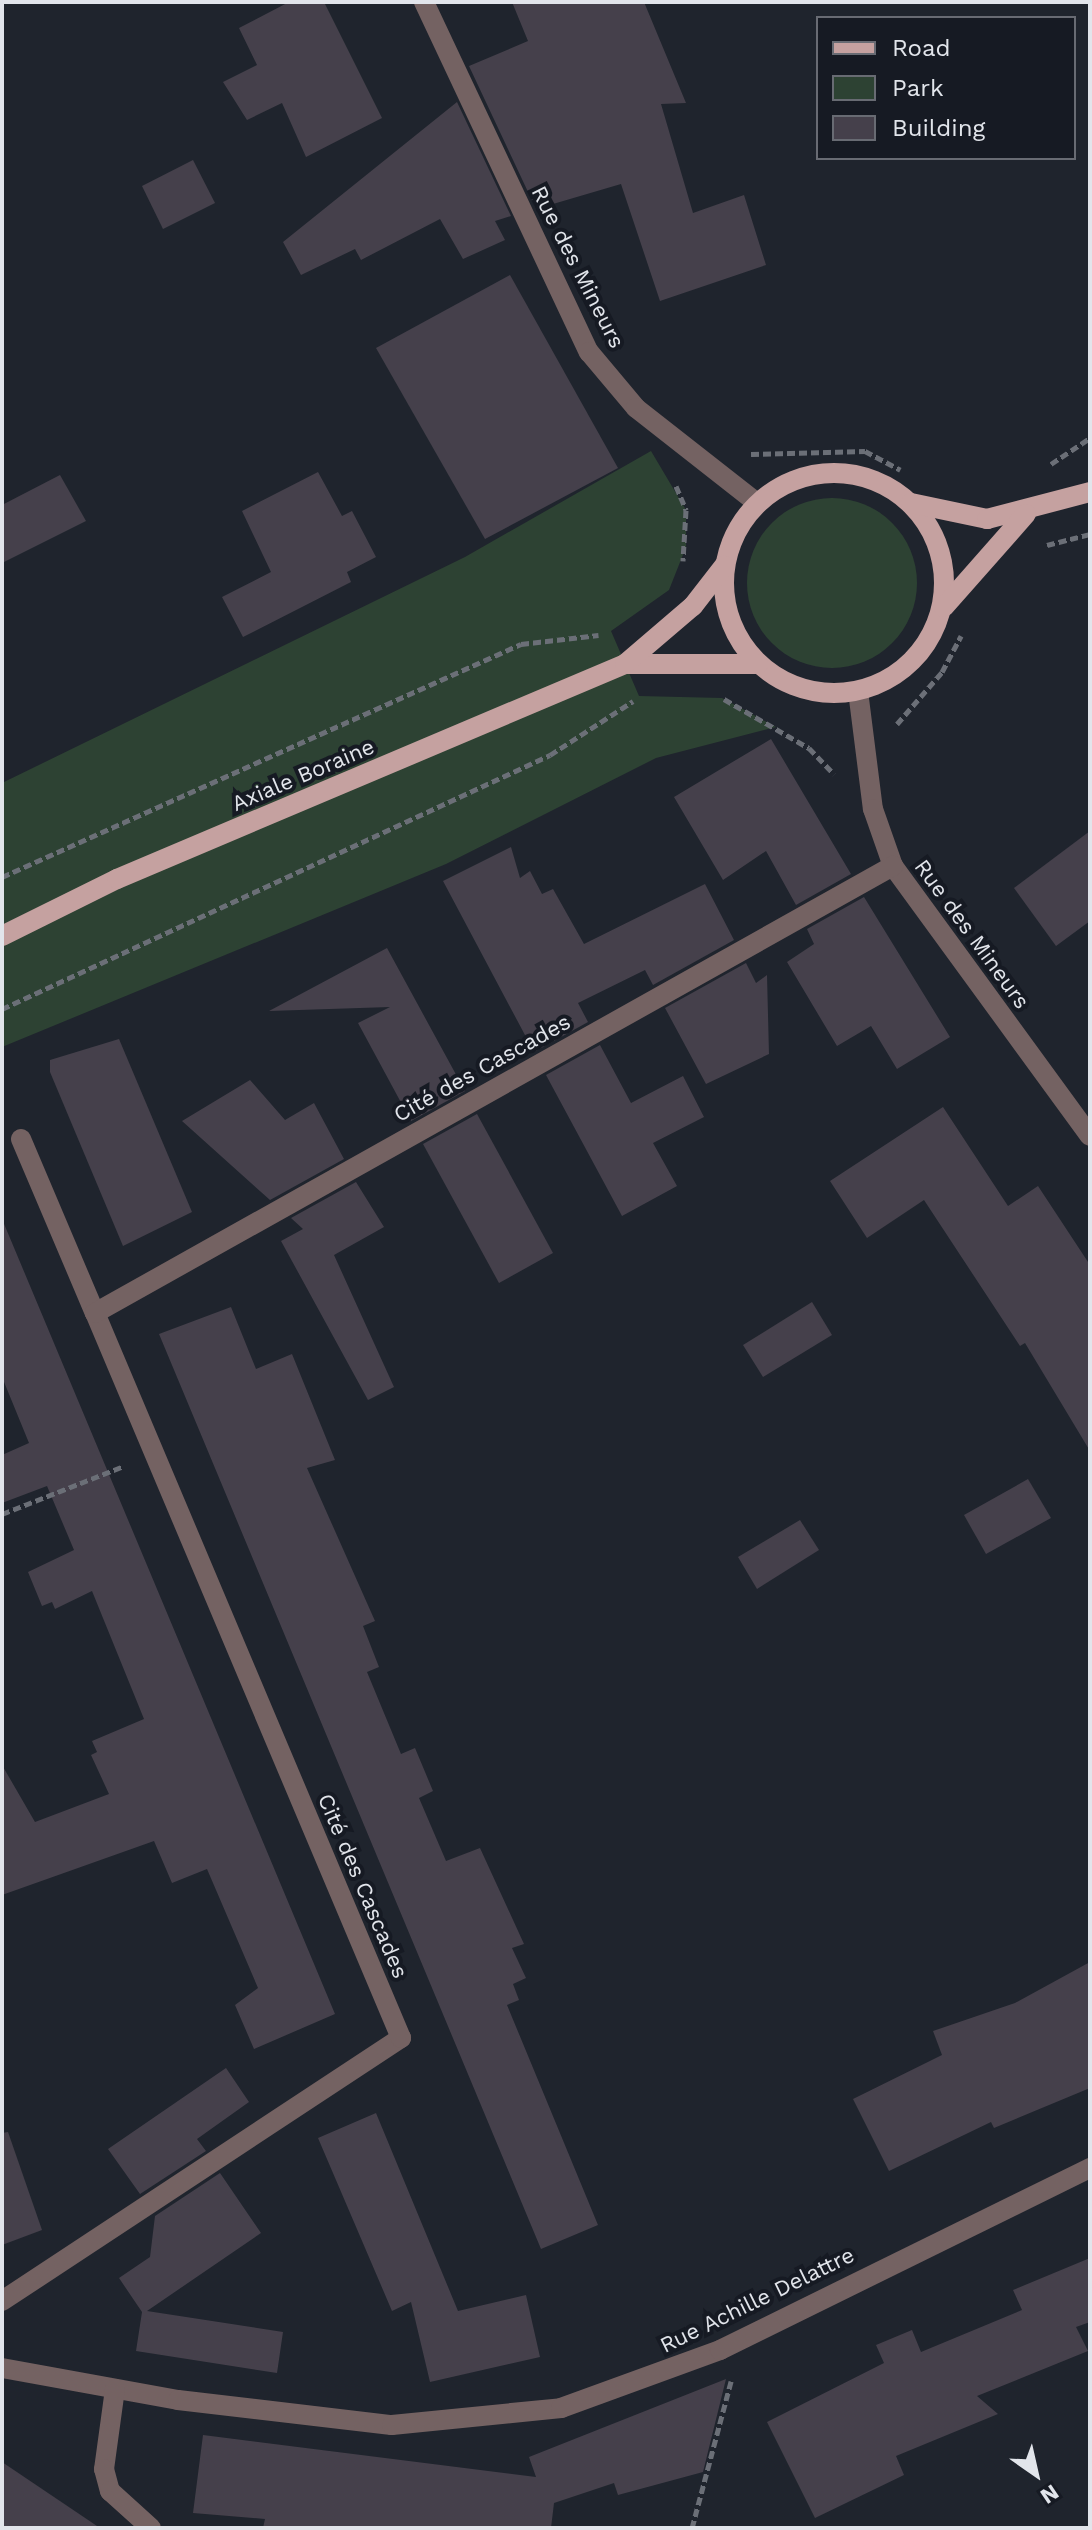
<!DOCTYPE html>
<html>
<head>
<meta charset="utf-8">
<style>
  body { margin:0 }
  #map { position:relative; width:1092px; height:2530px; overflow:hidden; background:#1f242d; font-family:"Work Sans",sans-serif }
  div>[style] { position:absolute }
  .green>* { inset:0; background:#2d4233 }
  .round { border-radius:50% }
  .building>* { inset:0; background:#45404b }
  .path>* { height:5px; margin-top:-2.5px; transform-origin:0; background:repeating-linear-gradient(90deg,#6b6f77 0 8px,transparent 0 12px) }
  .minor>* { height:20px; margin:-10px; padding:0 10px; transform-origin:10px; border-radius:10px; background:#746262 }
  .primary>* { height:20px; margin:-10px; padding:0 10px; transform-origin:10px; border-radius:10px; background:#c5a1a0 }
  .primary>.ring { margin:-10px; padding:0; box-sizing:content-box; background:none; border:20px solid #c5a1a0; border-radius:50% }
  span { translate:-50% -50%; white-space:nowrap; text-align:center; line-height:1.15; -webkit-text-stroke:8px #161a23; paint-order:stroke }
  .street-label { font-size:22px; color:#e2e5eb }
  .frame { position:absolute; inset:0; border:4px solid #e2e5eb; pointer-events:none }
  .legend { position:absolute; left:816px; top:16px; width:260px; height:144px; box-sizing:border-box; background:#161a23; border:2px solid #686b73; margin:0; padding:10px 14px; list-style:none; font-size:24px; color:#e2e5eb }
  .legend li { display:flex; align-items:center; gap:16px; height:40px }
  .legend b { width:40px; border:2px solid #686b73 }
  .north { position:absolute; left:996px; top:2434px; width:80px; height:80px; -webkit-text-stroke:6px #161a23; paint-order:stroke; rotate:146deg; font-size:22px; font-weight:700; line-height:32px; text-align:center; color:#e2e5eb }
  .north::after { content:''; display:block; margin:auto; width:28px; height:36px; background:#e2e5eb; clip-path:polygon(50% 0,100% 100%,50% 72%,0 100%) }
</style>
</head>
<body>
<div id="map">
  <div class="green">
    <div style="clip-path:polygon(651px 451px,686px 510px,686px 547px,669px 590px,611px 631px,639px 696px,722px 698px,776px 727px,656px 758px,446px 864px,2px 1047px,2px 783px,465px 557px)"></div>
    <div class="round" style="left:747px;top:498px;width:170px;height:170px"></div>
  </div>
  <div class="building">
    <div style="clip-path:polygon(289px 2px,324px 2px,382px 118px,306px 157px,282px 103px,247px 120px,223px 82px,257px 65px,239px 28px)"></div>
    <div style="clip-path:polygon(512px 2px,644px 2px,686px 103px,661px 104px,693px 213px,744px 195px,766px 265px,660px 301px,621px 184px,536px 209px,469px 66px,528px 41px)"></div>
    <div style="clip-path:polygon(457px 102px,511px 216px,495px 221px,505px 240px,463px 259px,440px 219px,361px 260px,355px 249px,301px 275px,283px 242px)"></div>
    <div style="clip-path:polygon(193px 160px,215px 203px,163px 229px,142px 186px)"></div>
    <div style="clip-path:polygon(510px 275px,618px 468px,485px 539px,376px 348px)"></div>
    <div style="clip-path:polygon(318px 472px,342px 516px,352px 511px,376px 557px,347px 572px,351px 582px,243px 637px,222px 597px,271px 572px,242px 511px)"></div>
    <div style="clip-path:polygon(60px 475px,86px 521px,2px 563px,2px 505px)"></div>
    <div style="clip-path:polygon(771px 739px,851px 874px,796px 905px,766px 851px,723px 880px,674px 797px)"></div>
    <div style="clip-path:polygon(1090px 831px,1090px 921px,1056px 946px,1014px 888px)"></div>
    <div style="clip-path:polygon(511px 847px,520px 878px,530px 871px,542px 894px,553px 889px,584px 944px,705px 884px,734px 940px,653px 985px,645px 970px,578px 1003px,588px 1022px,534px 1052px,443px 881px)"></div>
    <div style="clip-path:polygon(864px 897px,950px 1037px,897px 1069px,871px 1026px,837px 1046px,787px 962px,814px 944px,807px 929px)"></div>
    <div style="clip-path:polygon(387px 948px,465px 1091px,411px 1121px,358px 1023px,390px 1007px,269px 1011px)"></div>
    <div style="clip-path:polygon(746px 963px,756px 983px,767px 975px,769px 1054px,706px 1084px,665px 1008px)"></div>
    <div style="clip-path:polygon(119px 1039px,192px 1212px,123px 1246px,50px 1072px,50px 1060px)"></div>
    <div style="clip-path:polygon(600px 1045px,631px 1103px,683px 1076px,704px 1117px,653px 1143px,677px 1186px,622px 1216px,546px 1075px)"></div>
    <div style="clip-path:polygon(250px 1080px,285px 1120px,314px 1103px,344px 1159px,270px 1200px,182px 1121px)"></div>
    <div style="clip-path:polygon(943px 1107px,1008px 1206px,1038px 1186px,1090px 1265px,1090px 1451px,1025px 1343px,1020px 1346px,924px 1200px,867px 1238px,830px 1181px)"></div>
    <div style="clip-path:polygon(477px 1114px,553px 1253px,499px 1283px,423px 1144px)"></div>
    <div style="clip-path:polygon(356px 1182px,384px 1227px,334px 1255px,394px 1387px,368px 1400px,281px 1241px,303px 1229px,291px 1218px)"></div>
    <div style="clip-path:polygon(2px 1219px,335px 2014px,254px 2049px,235px 2005px,258px 1988px,207px 1869px,172px 1883px,154px 1841px,2px 1895px,2px 1765px,35px 1822px,109px 1794px,91px 1755px,97px 1752px,92px 1741px,144px 1719px,92px 1591px,55px 1609px,52px 1602px,42px 1606px,28px 1572px,74px 1550px,47px 1486px,2px 1503px,2px 1455px,29px 1443px,2px 1377px)"></div>
    <div style="clip-path:polygon(812px 1302px,832px 1335px,763px 1377px,743px 1345px)"></div>
    <div style="clip-path:polygon(231px 1307px,256px 1369px,292px 1354px,335px 1460px,307px 1468px,375px 1621px,363px 1626px,379px 1667px,367px 1672px,401px 1754px,415px 1748px,433px 1791px,419px 1798px,446px 1861px,480px 1848px,524px 1944px,512px 1948px,526px 1978px,513px 1984px,519px 2000px,507px 2005px,598px 2225px,541px 2249px,159px 1334px)"></div>
    <div style="clip-path:polygon(1028px 1479px,1051px 1518px,986px 1554px,964px 1515px)"></div>
    <div style="clip-path:polygon(800px 1520px,819px 1550px,757px 1589px,738px 1557px)"></div>
    <div style="clip-path:polygon(1090px 1962px,1090px 2088px,994px 2128px,991px 2122px,889px 2171px,853px 2099px,942px 2055px,933px 2031px,1015px 2003px)"></div>
    <div style="clip-path:polygon(226px 2068px,249px 2102px,197px 2139px,206px 2151px,140px 2194px,108px 2149px)"></div>
    <div style="clip-path:polygon(376px 2113px,458px 2311px,526px 2295px,540px 2357px,430px 2382px,411px 2302px,392px 2311px,318px 2138px)"></div>
    <div style="clip-path:polygon(8px 2132px,42px 2230px,2px 2245px,2px 2133px)"></div>
    <div style="clip-path:polygon(220px 2173px,261px 2233px,147px 2311px,283px 2332px,277px 2373px,136px 2351px,142px 2312px,119px 2278px,150px 2257px,155px 2216px)"></div>
    <div style="clip-path:polygon(1090px 2258px,1090px 2322px,1076px 2327px,1088px 2351px,977px 2396px,998px 2414px,896px 2456px,904px 2475px,815px 2518px,767px 2422px,884px 2363px,876px 2345px,912px 2330px,921px 2352px,1022px 2310px,1013px 2290px)"></div>
    <div style="clip-path:polygon(726px 2379px,703px 2472px,618px 2495px,614px 2483px,554px 2503px,551px 2528px,263px 2528px,265px 2519px,193px 2513px,203px 2435px,536px 2477px,529px 2457px)"></div>
    <div style="clip-path:polygon(2px 2462px,100px 2528px,2px 2528px)"></div>
  </div>
  <div class="path">
    <div style="left:751px;top:454px;width:114px;rotate:-1.5deg"></div>
    <div style="left:865px;top:451px;width:40px;rotate:28deg"></div>
    <div style="left:1051px;top:464px;width:47px;rotate:-33.7deg"></div>
    <div style="left:676px;top:486px;width:26px;rotate:67deg"></div>
    <div style="left:686px;top:510px;width:51px;rotate:93.4deg"></div>
    <div style="left:1047px;top:545px;width:44px;rotate:-14.3deg"></div>
    <div style="left:724px;top:699px;width:98px;rotate:30deg"></div>
    <div style="left:809px;top:748px;width:36px;rotate:46deg"></div>
    <div style="left:897px;top:724px;width:69px;rotate:-49.1deg"></div>
    <div style="left:942px;top:672px;width:41px;rotate:-62.2deg"></div>
    <div style="left:2px;top:877px;width:569px;rotate:-24.18deg"></div>
    <div style="left:521px;top:644px;width:78px;rotate:-6.7deg"></div>
    <div style="left:2px;top:1009px;width:604px;rotate:-24.87deg"></div>
    <div style="left:550px;top:755px;width:99px;rotate:-33deg"></div>
    <div style="left:2px;top:1514px;width:131px;rotate:-21.5deg"></div>
    <div style="left:692px;top:2528px;width:152px;rotate:-75.1deg"></div>
  </div>
  <div class="minor">
    <div style="left:424px;top:2px;width:387px;rotate:64.8deg"></div>
    <div style="left:589px;top:352px;width:73px;rotate:50deg"></div>
    <div style="left:636px;top:408px;width:154px;rotate:38.1deg"></div>
    <div style="left:858px;top:691px;width:119px;rotate:82.8deg"></div>
    <div style="left:873px;top:809px;width:60px;rotate:70.7deg"></div>
    <div style="left:893px;top:866px;width:334px;rotate:53.9deg"></div>
    <div style="left:21px;top:1139px;width:189px;rotate:67deg"></div>
    <div style="left:2px;top:2301px;width:478px;rotate:-33.4deg"></div>
    <div style="left:401px;top:2038px;width:787px;rotate:-112.88deg"></div>
    <div style="left:95px;top:1313px;width:915px;rotate:-29.26deg"></div>
    <div style="left:2px;top:2368px;width:179px;rotate:10.3deg"></div>
    <div style="left:178px;top:2400px;width:215px;rotate:6.7deg"></div>
    <div style="left:392px;top:2425px;width:170px;rotate:-5.7deg"></div>
    <div style="left:561px;top:2408px;width:169px;rotate:-20deg"></div>
    <div style="left:720px;top:2350px;width:412px;rotate:-26.2deg"></div>
    <div style="left:115px;top:2389px;width:81px;rotate:97.8deg"></div>
    <div style="left:104px;top:2469px;width:23px;rotate:75deg"></div>
    <div style="left:110px;top:2491px;width:55px;rotate:42.1deg"></div>
  </div>
  <div class="primary">
    <div class="ring" style="left:724px;top:473px;width:200px;height:200px"></div>
    <div style="left:911px;top:503px;width:78px;rotate:11.9deg"></div>
    <div style="left:987px;top:519px;width:106px;rotate:-14.7deg"></div>
    <div style="left:944px;top:607px;width:124px;rotate:-48.6deg"></div>
    <div style="left:625px;top:664px;width:133px"></div>
    <div style="left:2px;top:936px;width:128px;rotate:-26.4deg"></div>
    <div style="left:117px;top:879px;width:552px;rotate:-22.94deg"></div>
    <div style="left:625px;top:664px;width:89px;rotate:-40.5deg"></div>
    <div style="left:693px;top:606px;width:51px;rotate:-52.2deg"></div>
  </div>
  <div class="street-label">
    <span style="left:578px;top:267px;rotate:63deg">Rue des Mineurs</span>
    <span style="left:303px;top:775px;rotate:-23deg">Axiale Boraine</span>
    <span style="left:972px;top:934px;rotate:54deg">Rue des Mineurs</span>
    <span style="left:482px;top:1068px;rotate:-29deg">Cité des Cascades</span>
    <span style="left:363px;top:1886px;rotate:67deg">Cité des Cascades</span>
    <span style="left:757px;top:2300px;rotate:-26deg">Rue Achille Delattre</span>
  </div>
  <div class="frame"></div>
  <ul class="legend">
  <li><b style="height:10px;background:#c5a1a0"></b>Road</li>
  <li><b style="height:22px;background:#2d4233"></b>Park</li>
  <li><b style="height:22px;background:#45404b"></b>Building</li>
  </ul>
  <div class="north">N</div>
</div>
</body>
</html>
